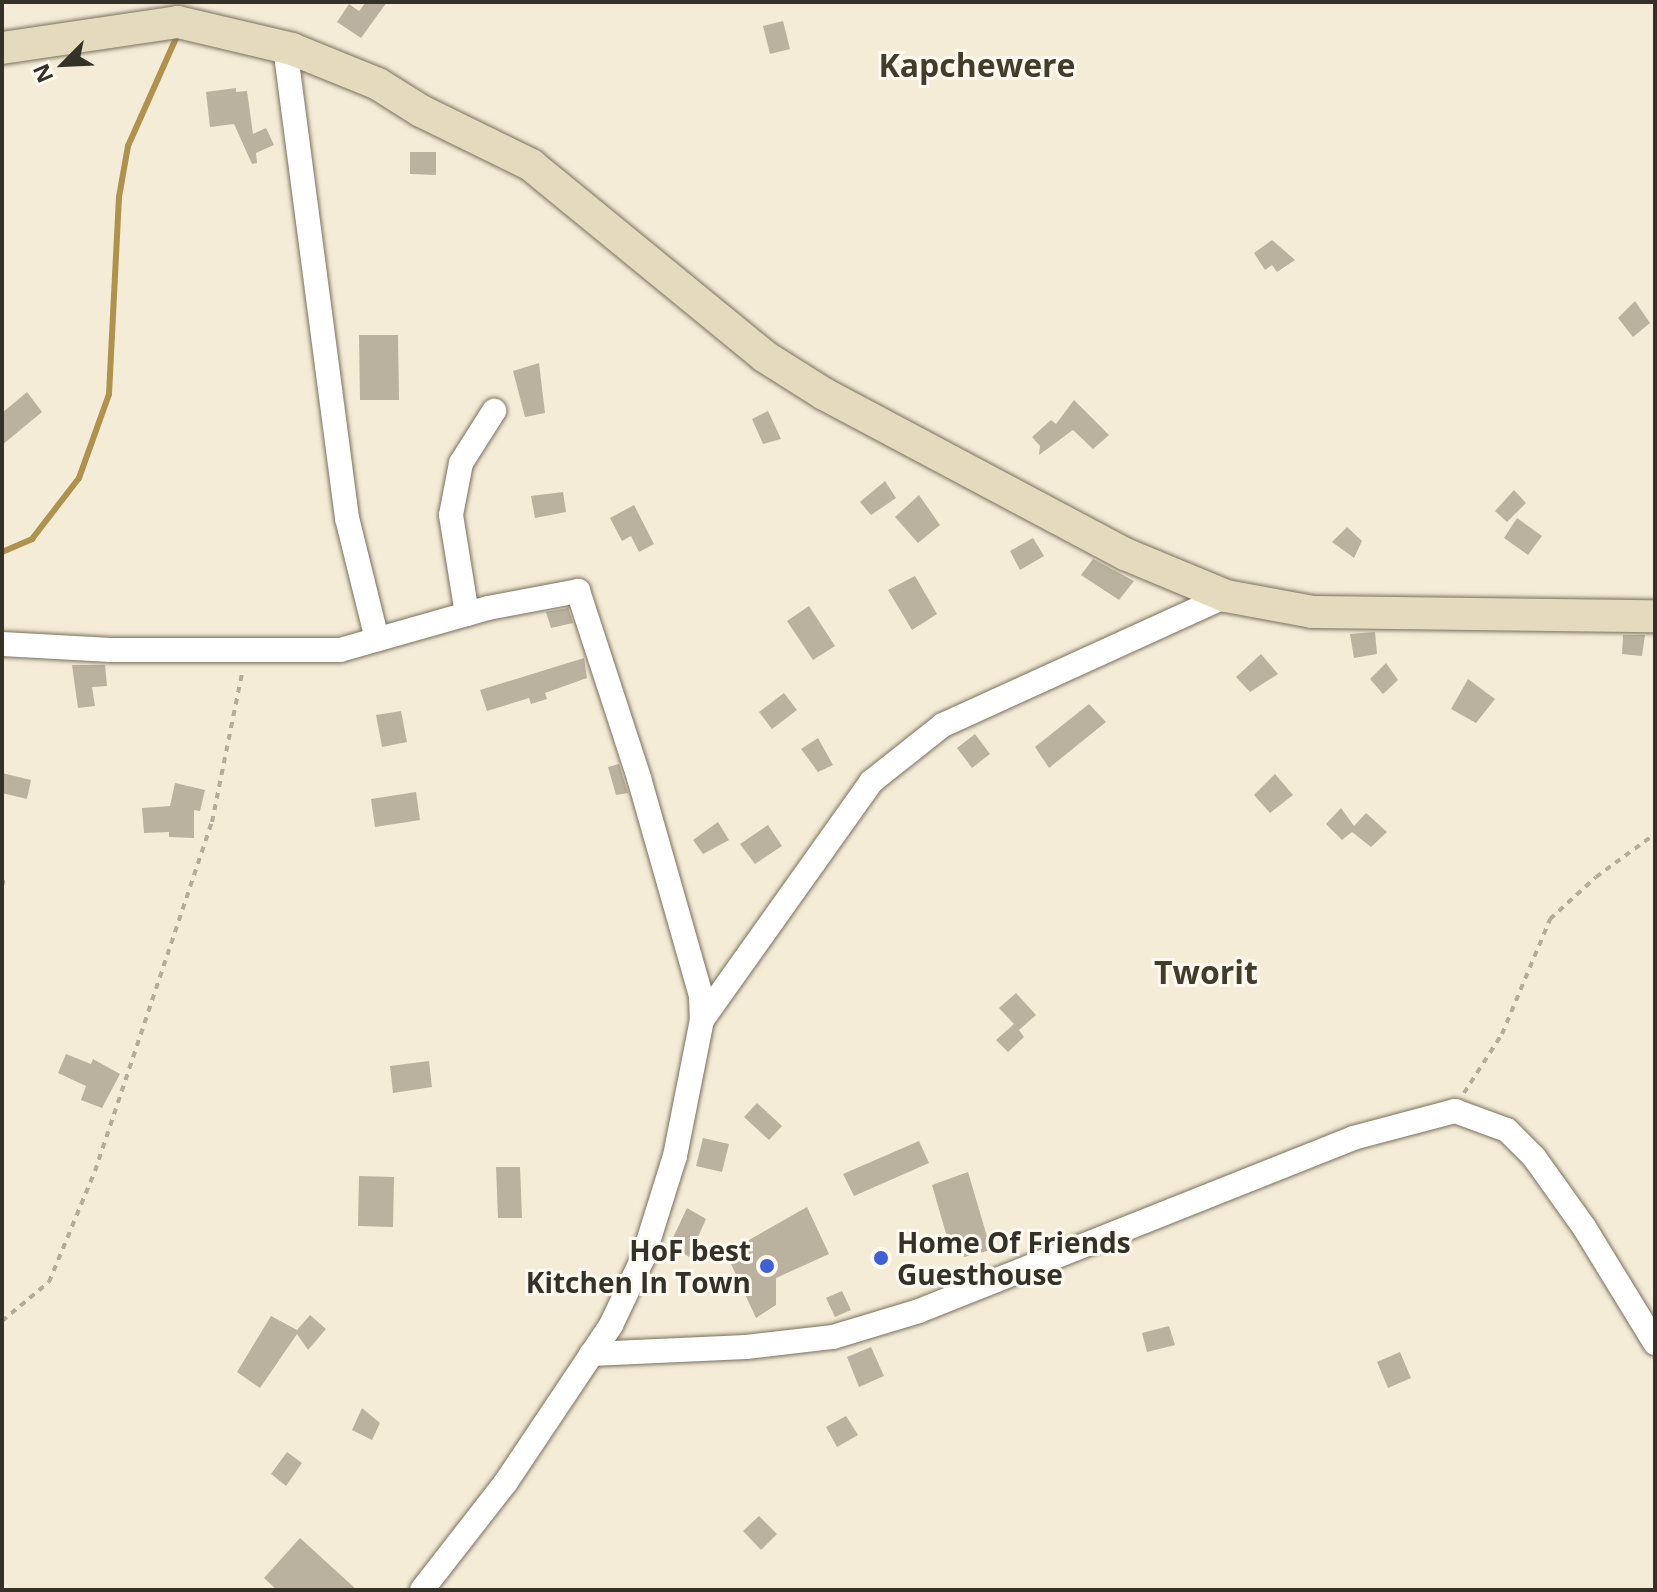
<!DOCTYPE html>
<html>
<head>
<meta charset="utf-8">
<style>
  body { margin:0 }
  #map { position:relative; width:1657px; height:1592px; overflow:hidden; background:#f5ecd7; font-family:"Open Sans",sans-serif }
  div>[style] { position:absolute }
  .stream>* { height:6px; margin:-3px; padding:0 3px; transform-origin:3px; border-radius:3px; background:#ae924d }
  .building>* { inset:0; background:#bab29e }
  .path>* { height:4px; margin-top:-2px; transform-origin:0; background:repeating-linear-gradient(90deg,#b3ac9b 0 6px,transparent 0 12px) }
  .roads { filter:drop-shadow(0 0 2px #78705d) drop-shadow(0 0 2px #78705d) }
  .street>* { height:24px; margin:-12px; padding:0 12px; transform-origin:12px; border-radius:12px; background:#fff }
  .secondary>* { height:32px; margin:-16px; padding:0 16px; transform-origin:16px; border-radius:16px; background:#e4dabd }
  .dots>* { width:22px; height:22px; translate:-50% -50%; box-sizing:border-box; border:4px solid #fefaf1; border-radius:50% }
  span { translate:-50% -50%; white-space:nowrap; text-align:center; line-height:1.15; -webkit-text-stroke:6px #fefaf1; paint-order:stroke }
  .poi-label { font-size:28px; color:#343129; font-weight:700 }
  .left { translate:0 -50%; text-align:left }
  .right { translate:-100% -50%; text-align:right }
  .quarter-label { font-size:32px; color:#443c2b; font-weight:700 }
  .frame { position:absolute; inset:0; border:4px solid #343129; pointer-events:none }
  .north { position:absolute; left:24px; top:24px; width:80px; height:80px; -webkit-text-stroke:6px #fefaf1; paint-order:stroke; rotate:246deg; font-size:22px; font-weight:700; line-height:32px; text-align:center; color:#343129 }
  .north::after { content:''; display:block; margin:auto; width:28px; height:36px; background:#343129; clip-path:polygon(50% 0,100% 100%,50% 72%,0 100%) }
</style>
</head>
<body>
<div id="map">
  <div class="stream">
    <div style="left:2px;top:552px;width:33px;rotate:-23deg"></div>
    <div style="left:32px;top:539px;width:77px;rotate:-52.4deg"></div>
    <div style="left:79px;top:478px;width:89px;rotate:-70.3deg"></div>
    <div style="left:109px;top:394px;width:197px;rotate:-87.1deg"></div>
    <div style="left:119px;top:197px;width:52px;rotate:-80deg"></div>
    <div style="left:128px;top:146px;width:118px;rotate:-66deg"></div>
  </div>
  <div class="building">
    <div style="clip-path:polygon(366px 2px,387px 2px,361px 38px,337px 22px,349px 4px,359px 11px)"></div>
    <div style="clip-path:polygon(783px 21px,790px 49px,770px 54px,763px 26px)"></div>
    <div style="clip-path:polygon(236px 88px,236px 92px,247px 91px,253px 134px,266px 128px,274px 145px,256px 153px,257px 163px,252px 164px,234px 124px,210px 127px,206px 92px)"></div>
    <div style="clip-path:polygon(410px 152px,436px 152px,436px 175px,410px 174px)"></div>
    <div style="clip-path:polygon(1272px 240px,1295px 260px,1277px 272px,1272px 265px,1265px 270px,1254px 253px)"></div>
    <div style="clip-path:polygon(1635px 301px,1650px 323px,1633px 337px,1618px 318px)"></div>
    <div style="clip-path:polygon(359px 335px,398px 335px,399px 400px,360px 400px)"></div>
    <div style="clip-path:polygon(539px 363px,545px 413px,525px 417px,513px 371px)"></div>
    <div style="clip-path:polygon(27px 392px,42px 412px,2px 445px,2px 413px)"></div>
    <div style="clip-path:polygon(1074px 400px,1109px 435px,1093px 449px,1073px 430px,1039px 455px,1040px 446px,1032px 437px,1051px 420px,1056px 424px)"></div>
    <div style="clip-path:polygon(768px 411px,781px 439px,763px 444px,752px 419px)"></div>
    <div style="clip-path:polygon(885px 481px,896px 498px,871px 515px,860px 502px)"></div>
    <div style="clip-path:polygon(1514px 490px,1526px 503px,1507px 522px,1495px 511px)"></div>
    <div style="clip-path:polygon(563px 492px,566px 512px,535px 518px,531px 496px)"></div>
    <div style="clip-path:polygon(919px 495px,940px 525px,918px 543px,895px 517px)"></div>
    <div style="clip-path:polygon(634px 505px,654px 544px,639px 552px,631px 536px,622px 541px,610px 518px)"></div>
    <div style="clip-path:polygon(1517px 518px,1542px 536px,1528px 555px,1504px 538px)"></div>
    <div style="clip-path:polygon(1347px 527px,1362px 541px,1354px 558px,1332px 542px)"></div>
    <div style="clip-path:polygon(1033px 538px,1044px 556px,1020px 570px,1010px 551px)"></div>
    <div style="clip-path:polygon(1093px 559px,1134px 581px,1119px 600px,1081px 575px)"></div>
    <div style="clip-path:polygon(915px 576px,937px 614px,912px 630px,888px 590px)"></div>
    <div style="clip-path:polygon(809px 606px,835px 646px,813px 660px,787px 621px)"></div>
    <div style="clip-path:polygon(568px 608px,573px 623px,551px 628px,546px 612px)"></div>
    <div style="clip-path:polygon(1375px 632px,1377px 654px,1354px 658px,1350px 634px)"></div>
    <div style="clip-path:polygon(1623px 635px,1645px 635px,1642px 656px,1622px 654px)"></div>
    <div style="clip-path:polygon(1261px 654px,1278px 674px,1250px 692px,1236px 677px)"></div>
    <div style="clip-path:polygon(584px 658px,587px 678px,545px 693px,547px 699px,531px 704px,529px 698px,487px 711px,480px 690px)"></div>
    <div style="clip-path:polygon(1386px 663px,1398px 680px,1383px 694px,1370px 679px)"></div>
    <div style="clip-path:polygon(72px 665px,105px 665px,107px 686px,92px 687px,95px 706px,78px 708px)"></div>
    <div style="clip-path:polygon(1468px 679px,1495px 699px,1476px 723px,1451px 709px)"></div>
    <div style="clip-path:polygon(784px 693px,797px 710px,772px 729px,759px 712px)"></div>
    <div style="clip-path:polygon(1089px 704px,1106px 722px,1049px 768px,1035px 747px)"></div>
    <div style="clip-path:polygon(401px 711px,407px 742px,382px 747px,376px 715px)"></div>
    <div style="clip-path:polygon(975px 734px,990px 754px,972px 768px,957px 748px)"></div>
    <div style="clip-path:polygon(818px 738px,833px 765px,818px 772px,801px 749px)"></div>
    <div style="clip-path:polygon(619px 764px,628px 793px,616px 795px,608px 767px)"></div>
    <div style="clip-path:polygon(2px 773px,31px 780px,27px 799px,2px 793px)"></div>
    <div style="clip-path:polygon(1275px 774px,1293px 795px,1270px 813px,1254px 795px)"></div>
    <div style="clip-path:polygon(175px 783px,205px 790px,200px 811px,194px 810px,194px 838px,169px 837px,169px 832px,144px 833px,142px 808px,170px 806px)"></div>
    <div style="clip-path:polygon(416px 792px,420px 820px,375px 827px,371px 799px)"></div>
    <div style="clip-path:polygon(1341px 808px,1354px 826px,1366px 813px,1387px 832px,1371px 847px,1352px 832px,1342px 840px,1326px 824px)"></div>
    <div style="clip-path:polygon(718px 822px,729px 840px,703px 854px,693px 840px)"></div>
    <div style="clip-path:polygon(768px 825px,782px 846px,755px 864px,740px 844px)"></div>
    <div style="clip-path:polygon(1016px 993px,1036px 1015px,1019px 1030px,1024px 1037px,1008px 1052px,996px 1040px,1014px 1024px,999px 1008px)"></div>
    <div style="clip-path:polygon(66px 1054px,91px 1064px,93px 1059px,120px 1074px,102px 1108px,81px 1100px,86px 1086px,58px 1073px)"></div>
    <div style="clip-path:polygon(429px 1061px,432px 1087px,393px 1093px,390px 1066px)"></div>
    <div style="clip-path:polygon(757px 1103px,782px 1126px,769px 1140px,744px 1117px)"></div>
    <div style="clip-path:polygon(703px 1138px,729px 1144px,722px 1172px,696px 1166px)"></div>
    <div style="clip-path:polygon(919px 1141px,929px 1163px,854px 1196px,843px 1174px)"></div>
    <div style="clip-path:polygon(496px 1167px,520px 1167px,522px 1218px,498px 1218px)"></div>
    <div style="clip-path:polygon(968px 1172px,991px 1250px,964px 1257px,961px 1248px,951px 1251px,932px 1185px)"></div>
    <div style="clip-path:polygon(359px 1176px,394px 1177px,393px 1227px,358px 1226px)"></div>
    <div style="clip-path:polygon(807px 1207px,829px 1254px,776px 1278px,776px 1305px,756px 1318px,726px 1253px)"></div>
    <div style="clip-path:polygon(687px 1208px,706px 1219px,689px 1257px,670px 1244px)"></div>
    <div style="clip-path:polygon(842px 1291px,851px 1310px,835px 1317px,826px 1298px)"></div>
    <div style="clip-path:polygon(310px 1315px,326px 1329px,308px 1350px,297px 1334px,260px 1388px,237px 1372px,271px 1316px,297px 1330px)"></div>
    <div style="clip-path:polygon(1169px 1326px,1175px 1345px,1147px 1352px,1142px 1333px)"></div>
    <div style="clip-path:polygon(871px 1347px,884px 1376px,859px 1387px,847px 1357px)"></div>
    <div style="clip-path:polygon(1400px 1352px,1411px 1378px,1388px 1388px,1377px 1362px)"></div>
    <div style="clip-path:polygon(362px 1408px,380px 1423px,372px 1440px,352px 1430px)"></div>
    <div style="clip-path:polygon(846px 1416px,858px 1435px,837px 1447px,826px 1427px)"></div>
    <div style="clip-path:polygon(287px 1452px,302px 1463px,286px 1486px,271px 1474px)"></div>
    <div style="clip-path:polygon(759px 1516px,777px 1534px,761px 1550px,743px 1531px)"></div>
    <div style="clip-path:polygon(300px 1538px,357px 1590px,277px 1590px,264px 1578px)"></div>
  </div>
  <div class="path">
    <div style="left:2px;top:886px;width:7px;rotate:-74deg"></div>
    <div style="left:1464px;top:1093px;width:70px;rotate:-57.2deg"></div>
    <div style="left:1502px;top:1034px;width:125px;rotate:-67.3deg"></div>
    <div style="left:1550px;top:919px;width:62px;rotate:-42.4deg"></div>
    <div style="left:1596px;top:877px;width:73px;rotate:-36.1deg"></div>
    <div style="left:2px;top:1321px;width:61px;rotate:-39.7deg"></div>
    <div style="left:49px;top:1282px;width:120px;rotate:-67.5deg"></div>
    <div style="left:95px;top:1171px;width:368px;rotate:-71.5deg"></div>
    <div style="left:212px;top:822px;width:152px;rotate:-78.6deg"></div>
  </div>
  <div class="roads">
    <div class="street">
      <div style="left:285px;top:47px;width:475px;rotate:82.5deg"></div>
      <div style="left:347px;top:518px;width:125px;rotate:76.1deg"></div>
      <div style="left:467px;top:614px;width:100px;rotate:-99.2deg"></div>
      <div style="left:451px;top:515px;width:53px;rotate:-79.1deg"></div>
      <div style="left:461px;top:463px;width:62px;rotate:-57.6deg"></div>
      <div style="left:2px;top:644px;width:109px;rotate:3.2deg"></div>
      <div style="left:111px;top:650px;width:229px"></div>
      <div style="left:340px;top:650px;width:154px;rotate:-15.8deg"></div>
      <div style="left:488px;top:608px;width:92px;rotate:-10.7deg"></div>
      <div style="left:578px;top:591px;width:197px;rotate:71.9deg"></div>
      <div style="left:639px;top:778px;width:226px;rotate:74.1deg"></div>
      <div style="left:701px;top:995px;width:25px;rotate:88deg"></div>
      <div style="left:591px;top:1354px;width:155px;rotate:-2.6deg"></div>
      <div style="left:746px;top:1347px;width:88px;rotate:-6.6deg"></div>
      <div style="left:833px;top:1337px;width:90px;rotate:-16.8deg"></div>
      <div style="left:919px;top:1311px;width:467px;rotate:-21.7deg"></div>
      <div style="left:1353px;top:1138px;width:106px;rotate:-14.8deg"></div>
      <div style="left:1455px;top:1111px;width:55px;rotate:20.1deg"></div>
      <div style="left:1507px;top:1130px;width:38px;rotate:45deg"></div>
      <div style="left:1534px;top:1157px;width:86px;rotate:54.5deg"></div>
      <div style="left:1584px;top:1227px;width:136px;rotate:58.5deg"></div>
      <div style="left:422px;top:1590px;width:137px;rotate:-52.1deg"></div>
      <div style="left:506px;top:1482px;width:189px;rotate:-56.2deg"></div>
      <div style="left:611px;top:1325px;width:74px;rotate:-64.5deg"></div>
      <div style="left:643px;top:1258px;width:107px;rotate:-72.6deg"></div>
      <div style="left:675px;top:1156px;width:139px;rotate:-78.8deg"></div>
      <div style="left:702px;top:1020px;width:292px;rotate:-54.6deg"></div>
      <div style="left:871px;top:782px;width:92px;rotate:-38.4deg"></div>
      <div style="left:943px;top:725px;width:311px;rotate:-24.5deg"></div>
    </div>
    <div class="secondary">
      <div style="left:2px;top:48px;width:178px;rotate:-8.4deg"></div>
      <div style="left:178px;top:22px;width:117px;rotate:13.3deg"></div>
      <div style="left:292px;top:49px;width:93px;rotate:22.1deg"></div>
      <div style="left:378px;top:84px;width:51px;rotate:32.1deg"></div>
      <div style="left:421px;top:111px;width:123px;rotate:26.1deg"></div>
      <div style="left:531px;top:165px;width:301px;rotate:39.3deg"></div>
      <div style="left:764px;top:356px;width:71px;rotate:32.3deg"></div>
      <div style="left:824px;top:394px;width:341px;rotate:28deg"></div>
      <div style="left:1125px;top:554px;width:109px;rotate:22.6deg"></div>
      <div style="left:1226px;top:596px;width:87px;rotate:10.5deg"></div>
      <div style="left:1312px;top:612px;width:343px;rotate:0.7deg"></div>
    </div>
  </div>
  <div class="dots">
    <div style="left:881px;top:1258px;background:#3f61d4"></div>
    <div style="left:767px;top:1266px;background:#3f61d4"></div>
  </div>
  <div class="poi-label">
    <span class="left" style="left:897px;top:1258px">Home Of Friends<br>Guesthouse</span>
    <span class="right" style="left:751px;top:1266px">HoF best<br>Kitchen In Town</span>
  </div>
  <div class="quarter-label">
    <span style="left:977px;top:65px">Kapchewere</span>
    <span style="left:1206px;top:972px">Tworit</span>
  </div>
  <div class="frame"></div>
  <div class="north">N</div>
</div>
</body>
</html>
